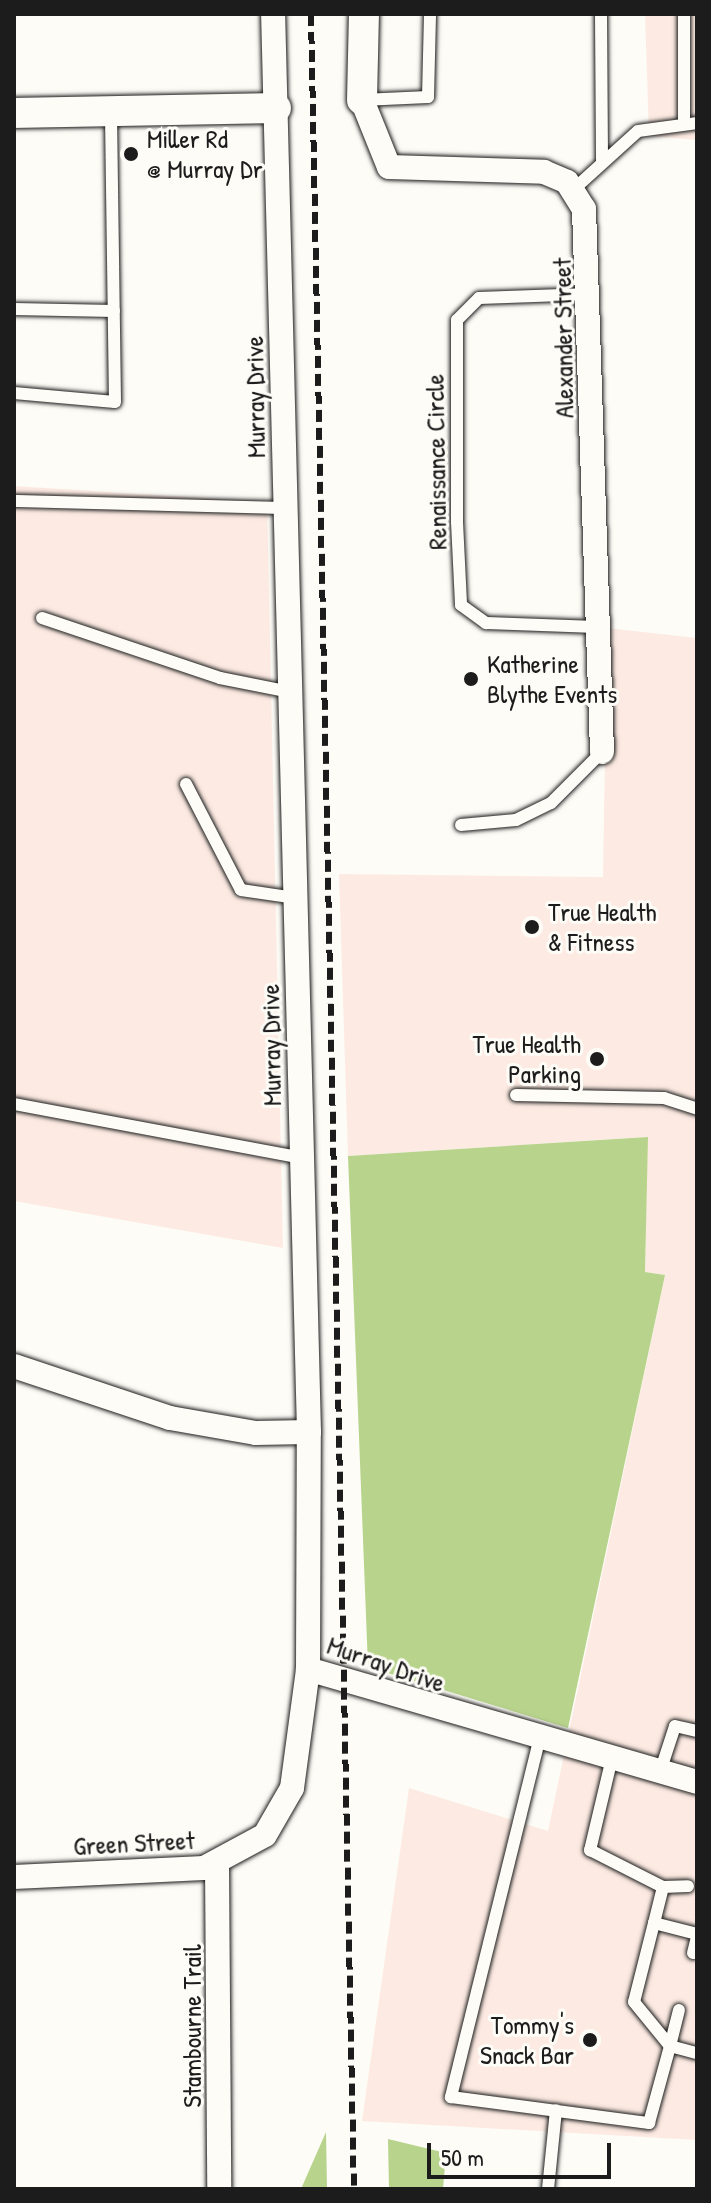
<!DOCTYPE html>
<html>
<head>
<meta charset="utf-8">
<style>
  body { margin:0 }
  #map { position:relative; width:711px; height:2203px; overflow:hidden; background:#fdfcf7; font-family:"Patrick Hand",sans-serif }
  div>[style] { position:absolute }
  .built>* { inset:0; background:#fdebe3 }
  .green>* { inset:0; background:#b8d48c }
  .roads { filter:drop-shadow(0 0 2px #1c1c1c) drop-shadow(0 0 2px #1c1c1c) }
  .service>* { height:12px; margin:-6px; padding:0 6px; transform-origin:6px; border-radius:6px; background:#fdfcf7 }
  .minor>* { height:24px; margin:-12px; padding:0 12px; transform-origin:12px; border-radius:12px; background:#fdfcf7 }
  .tertiary>* { height:30px; margin:-15px; padding:0 15px; transform-origin:15px; border-radius:15px; background:#fdfcf7 }
  .rail>* { height:6px; margin-top:-3px; transform-origin:0; background:repeating-linear-gradient(90deg,#1c1c1c 0 12px,transparent 0 18px) }
  .dots>* { width:22px; height:22px; translate:-50% -50%; box-sizing:border-box; border:4px solid #fdfcf7; border-radius:50% }
  span { translate:-50% -50%; white-space:nowrap; text-align:center; line-height:1.15; -webkit-text-stroke:6px #fdfcf7; paint-order:stroke }
  .poi-label { font-size:26px; color:#1c1c1c }
  .left { translate:0 -50%; text-align:left }
  .right { translate:-100% -50%; text-align:right }
  .street-label { font-size:26px; color:#1c1c1c }
  .frame { position:absolute; inset:0; border:16px solid #1c1c1c; pointer-events:none }
  .scale { position:absolute; left:427px; top:2143px; width:184px; height:36px; box-sizing:border-box; border:4px solid #1c1c1c; border-top:0; padding-left:10px; font-size:24px; line-height:28px; white-space:nowrap; color:#1c1c1c; -webkit-text-stroke:6px #fdfcf7; paint-order:stroke }
</style>
</head>
<body>
<div id="map">
  <div class="built">
    <div style="clip-path:polygon(645px 14px,697px 14px,697px 140px,649px 136px)"></div>
    <div style="clip-path:polygon(14px 486px,267px 502px,283px 1248px,14px 1201px)"></div>
    <div style="clip-path:polygon(607px 628px,697px 638px,697px 2140px,362px 2121px,409px 1788px,548px 1831px,665px 1275px,645px 1272px,647px 1137px,348px 1156px,339px 874px,603px 877px)"></div>
  </div>
  <div class="green">
    <div style="clip-path:polygon(648px 1137px,645px 1272px,665px 1275px,568px 1728px,368px 1667px,348px 1156px)"></div>
    <div style="clip-path:polygon(326px 2132px,327px 2189px,301px 2189px)"></div>
    <div style="clip-path:polygon(388px 2139px,446px 2153px,443px 2189px,389px 2189px)"></div>
  </div>
  <div class="roads">
    <div class="service">
      <div style="left:601px;top:14px;width:148px;rotate:89.6deg"></div>
      <div style="left:684px;top:14px;width:109px;rotate:90deg"></div>
      <div style="left:362px;top:100px;width:66px;rotate:-2.6deg"></div>
      <div style="left:428px;top:97px;width:83px;rotate:-88.6deg"></div>
      <div style="left:574px;top:189px;width:86px;rotate:-42.2deg"></div>
      <div style="left:638px;top:131px;width:60px;rotate:-7.7deg"></div>
      <div style="left:590px;top:294px;width:111px;rotate:177.9deg"></div>
      <div style="left:479px;top:298px;width:31px;rotate:135deg"></div>
      <div style="left:457px;top:320px;width:202px;rotate:90deg"></div>
      <div style="left:457px;top:522px;width:83px;rotate:87.2deg"></div>
      <div style="left:461px;top:605px;width:31px;rotate:36deg"></div>
      <div style="left:486px;top:623px;width:111px;rotate:2.1deg"></div>
      <div style="left:14px;top:309px;width:100px;rotate:1.1deg"></div>
      <div style="left:14px;top:393px;width:101px;rotate:5.1deg"></div>
      <div style="left:115px;top:402px;width:288px;rotate:-90.8deg"></div>
      <div style="left:14px;top:501px;width:272px;rotate:1.5deg"></div>
      <div style="left:42px;top:618px;width:188px;rotate:18.6deg"></div>
      <div style="left:220px;top:678px;width:71px;rotate:11.3deg"></div>
      <div style="left:186px;top:784px;width:119px;rotate:62.6deg"></div>
      <div style="left:241px;top:890px;width:56px;rotate:8.3deg"></div>
      <div style="left:461px;top:825px;width:55px;rotate:-5.2deg"></div>
      <div style="left:516px;top:820px;width:39px;rotate:-26deg"></div>
      <div style="left:551px;top:803px;width:72px;rotate:-45deg"></div>
      <div style="left:516px;top:1095px;width:148px;rotate:1.2deg"></div>
      <div style="left:664px;top:1098px;width:35px;rotate:18deg"></div>
      <div style="left:14px;top:1104px;width:293px;rotate:10.6deg"></div>
      <div style="left:539px;top:1741px;width:367px;rotate:103.9deg"></div>
      <div style="left:451px;top:2097px;width:200px;rotate:7.5deg"></div>
      <div style="left:649px;top:2123px;width:80px;rotate:-74.7deg"></div>
      <div style="left:670px;top:2046px;width:28px;rotate:15deg"></div>
      <div style="left:612px;top:1758px;width:95px;rotate:103.4deg"></div>
      <div style="left:590px;top:1850px;width:82px;rotate:26.9deg"></div>
      <div style="left:663px;top:1887px;width:37px;rotate:104deg"></div>
      <div style="left:654px;top:1923px;width:44px;rotate:14.3deg"></div>
      <div style="left:660px;top:1772px;width:48px;rotate:-71.9deg"></div>
      <div style="left:675px;top:1726px;width:23px;rotate:13deg"></div>
      <div style="left:663px;top:1887px;width:25px;rotate:-2deg"></div>
      <div style="left:654px;top:1923px;width:81px;rotate:104.2deg"></div>
      <div style="left:634px;top:2002px;width:57px;rotate:50.7deg"></div>
      <div style="left:693px;top:1953px;width:16px;rotate:-76deg"></div>
      <div style="left:670px;top:2046px;width:37px;rotate:-76deg"></div>
      <div style="left:548px;top:2189px;width:79px;rotate:-84.2deg"></div>
    </div>
    <div class="minor">
      <div style="left:362px;top:100px;width:72px;rotate:68.1deg"></div>
      <div style="left:389px;top:167px;width:155px;rotate:1.8deg"></div>
      <div style="left:544px;top:172px;width:25px;rotate:23deg"></div>
      <div style="left:567px;top:182px;width:32px;rotate:58deg"></div>
      <div style="left:584px;top:209px;width:543px;rotate:88.1deg"></div>
      <div style="left:14px;top:1366px;width:164px;rotate:18.4deg"></div>
      <div style="left:170px;top:1418px;width:87px;rotate:9.9deg"></div>
      <div style="left:256px;top:1433px;width:53px;rotate:-1.1deg"></div>
      <div style="left:308px;top:1669px;width:405px;rotate:16.2deg"></div>
      <div style="left:217px;top:1863px;width:326px;rotate:89.6deg"></div>
      <div style="left:14px;top:1877px;width:190px;rotate:-2.7deg"></div>
      <div style="left:204px;top:1868px;width:69px;rotate:-28.4deg"></div>
      <div style="left:265px;top:1835px;width:54px;rotate:-60.1deg"></div>
      <div style="left:292px;top:1788px;width:120px;rotate:-82.3deg"></div>
      <div style="left:308px;top:1669px;width:237px;rotate:-89.8deg"></div>
      <div style="left:309px;top:1432px;width:1418px;rotate:-91.45deg"></div>
    </div>
    <div class="tertiary">
      <div style="left:362px;top:100px;width:86px;rotate:-88.7deg"></div>
      <div style="left:14px;top:113px;width:262px;rotate:-1.1deg"></div>
    </div>
  </div>
  <div class="rail">
    <div style="left:311px;top:14px;width:2175px;rotate:88.87deg"></div>
  </div>
  <div class="dots">
    <div style="left:131px;top:154px;background:#1c1c1c"></div>
    <div style="left:471px;top:679px;background:#1c1c1c"></div>
    <div style="left:532px;top:927px;background:#1c1c1c"></div>
    <div style="left:597px;top:1059px;background:#1c1c1c"></div>
    <div style="left:590px;top:2040px;background:#1c1c1c"></div>
  </div>
  <div class="poi-label">
    <span class="left" style="left:147px;top:154px">Miller Rd<br>@ Murray Dr</span>
    <span class="left" style="left:487px;top:679px">Katherine<br>Blythe Events</span>
    <span class="left" style="left:548px;top:927px">True Health<br>&amp; Fitness</span>
    <span class="right" style="left:581px;top:1059px">True Health<br>Parking</span>
    <span class="right" style="left:574px;top:2040px">Tommy's<br>Snack Bar</span>
  </div>
  <div class="street-label">
    <span style="left:563px;top:338px;rotate:-91deg">Alexander Street</span>
    <span style="left:255px;top:397px;rotate:-91deg">Murray Drive</span>
    <span style="left:436px;top:462px;rotate:-91deg">Renaissance Circle</span>
    <span style="left:271px;top:1045px;rotate:-91deg">Murray Drive</span>
    <span style="left:386px;top:1664px;rotate:19deg">Murray Drive</span>
    <span style="left:134px;top:1843px;rotate:-3deg">Green Street</span>
    <span style="left:192px;top:2026px;rotate:-90deg">Stambourne Trail</span>
  </div>
  <div class="frame"></div>
  <div class="scale">50 m</div>
</div>
</body>
</html>
